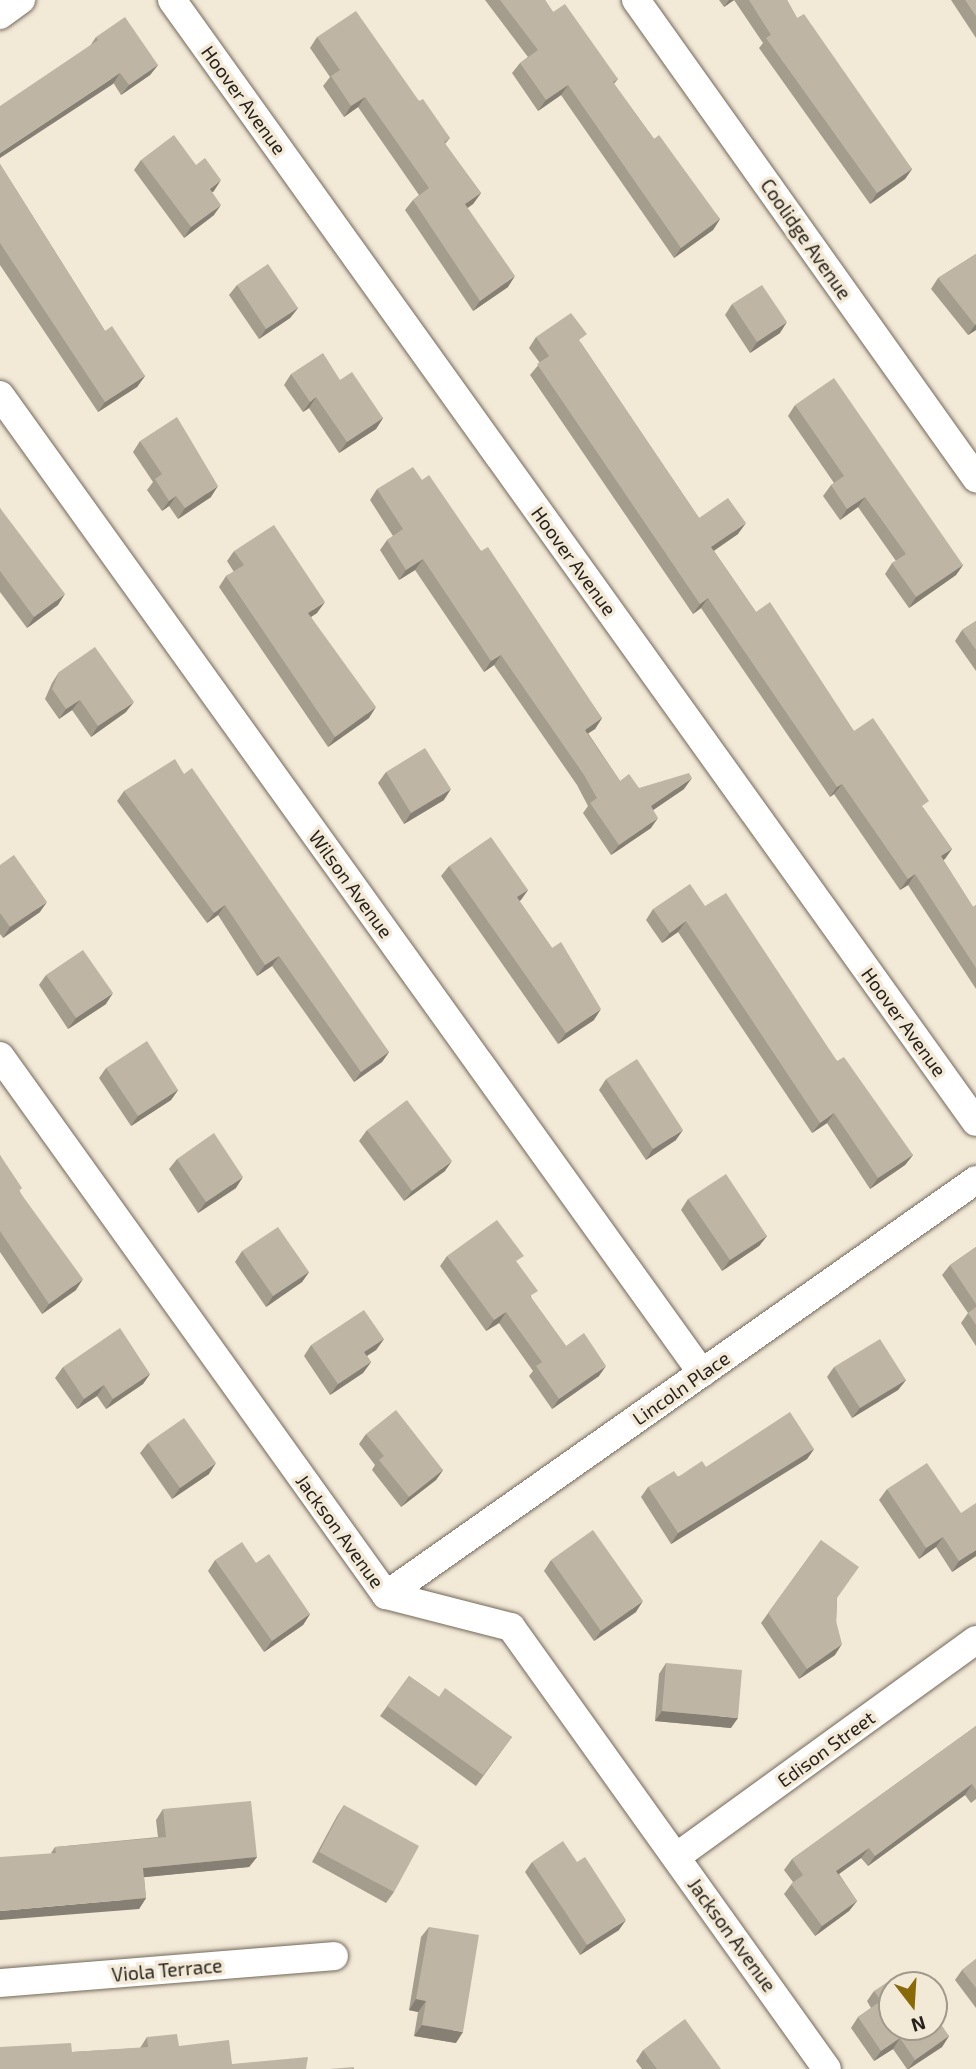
<!DOCTYPE html>
<html>
<head>
<meta charset="utf-8">
<style>
  body { margin:0 }
  #map { position:relative; width:976px; height:2069px; overflow:hidden; background:#f3e9d7; font-family:"Exo 2",sans-serif }
  div>[style] { position:absolute }
  .roads { filter:drop-shadow(0 0 2px #73695a) drop-shadow(0 0 2px #73695a) }
  .street>* { height:28px; margin:-14px; padding:0 14px; transform-origin:14px; border-radius:14px; background:#fff }
  .wall>* { inset:0; background:#a49c8d }
  .shaded-wall>* { inset:0; background:#867f73 }
  .building>* { inset:0; background:#bfb5a4 }
  span { translate:-50% -50%; white-space:nowrap; text-align:center; line-height:1.15; -webkit-text-stroke:7px #f3e9d7; paint-order:stroke }
  .street-label { font-size:19px; color:#26221b }
  .north { position:absolute; left:878px; top:1971px; width:70px; height:70px; box-sizing:border-box; background:#f3e9d7; border:2px solid #a1998c; border-radius:50%; rotate:163deg; font-size:19px; font-weight:700; line-height:28px; text-align:center; color:#26221b }
  .north::after { content:''; display:block; margin:auto; width:24px; height:32px; background:#886a06; clip-path:polygon(50% 0,100% 100%,50% 72%,0 100%) }
</style>
</head>
<body>
<div id="map">
  <div class="roads">
    <div class="street">
      <div style="left:172px;top:0;width:1380px;rotate:54.38deg"></div>
      <div style="left:636px;top:0;width:587px;rotate:54.58deg"></div>
      <div style="left:0;top:15px;width:26px;rotate:-36deg"></div>
      <div style="left:0;top:395px;width:1204px;rotate:54.33deg"></div>
      <div style="left:0;top:1056px;width:663px;rotate:54.39deg"></div>
      <div style="left:386px;top:1595px;width:129px;rotate:14.4deg"></div>
      <div style="left:511px;top:1627px;width:543px;rotate:54.44deg"></div>
      <div style="left:386px;top:1595px;width:721px;rotate:-35.12deg"></div>
      <div style="left:676px;top:1857px;width:370px;rotate:-35.9deg"></div>
      <div style="left:0;top:1983px;width:335px;rotate:-4.6deg"></div>
    </div>
  </div>
  <div class="wall">
    <div style="clip-path:polygon(485px 0,545px 0,553px 12px,618px 79px,614px 84px,654px 139px,720px 219px,713px 230px,674px 258px,561px 95px,538px 111px,512px 73px,520px 63px,528px 57px)"></div>
    <div style="clip-path:polygon(719px 0,787px 0,797px 18px,912px 169px,905px 179px,870px 204px,759px 48px,763px 43px,734px 0,724px 7px)"></div>
    <div style="clip-path:polygon(951px 0,976px 0,976px 38px)"></div>
    <div style="clip-path:polygon(96px 37px,158px 65px,150px 75px,121px 95px,90px 46px)"></div>
    <div style="clip-path:polygon(317px 37px,419px 101px,450px 138px,445px 144px,481px 193px,473px 204px,467px 208px,508px 287px,473px 311px,405px 210px,413px 200px,419px 195px,358px 107px,344px 117px,323px 86px,330px 77px,310px 48px)"></div>
    <div style="clip-path:polygon(141px 160px,196px 165px,214px 191px,212px 192px,214px 215px,184px 238px,134px 170px)"></div>
    <div style="clip-path:polygon(0 164px,105px 331px,145px 376px,137px 387px,98px 412px,0 265px)"></div>
    <div style="clip-path:polygon(976px 254px,976px 330px,968px 335px,931px 289px,938px 278px)"></div>
    <div style="clip-path:polygon(237px 285px,298px 308px,290px 318px,259px 339px,229px 295px)"></div>
    <div style="clip-path:polygon(732px 304px,780px 333px,750px 353px,725px 315px)"></div>
    <div style="clip-path:polygon(536px 337px,581px 343px,699px 518px,738px 534px,714px 551px,756px 612px,854px 731px,924px 809px,952px 849px,943px 860px,973px 907px,976px 905px,976px 989px,908px 885px,900px 890px,834px 794px,830px 797px,701px 608px,693px 614px,530px 375px,540px 363px,529px 348px)"></div>
    <div style="clip-path:polygon(291px 374px,340px 380px,383px 418px,376px 429px,339px 453px,309px 408px,303px 412px,284px 385px)"></div>
    <div style="clip-path:polygon(795px 405px,963px 565px,956px 575px,909px 608px,885px 574px,892px 563px,896px 561px,858px 507px,840px 520px,823px 496px,831px 485px,834px 483px,788px 416px)"></div>
    <div style="clip-path:polygon(140px 441px,211px 497px,178px 519px,169px 506px,162px 511px,147px 490px,153px 482px,133px 452px)"></div>
    <div style="clip-path:polygon(422px 480px,481px 551px,602px 718px,595px 729px,588px 733px,620px 781px,639px 788px,684px 789px,653px 810px,651px 828px,611px 855px,583px 813px,588px 806px,577px 785px,494px 665px,484px 672px,415px 570px,399px 580px,380px 550px,387px 540px,393px 536px,370px 500px,377px 489px)"></div>
    <div style="clip-path:polygon(0 508px,58px 605px,27px 628px,0 592px)"></div>
    <div style="clip-path:polygon(234px 551px,317px 613px,311px 617px,369px 718px,328px 747px,219px 587px,226px 576px,234px 572px,227px 561px)"></div>
    <div style="clip-path:polygon(976px 621px,976px 671px,955px 641px,962px 630px)"></div>
    <div style="clip-path:polygon(59px 672px,126px 712px,91px 737px,72px 710px,59px 719px,45px 699px,52px 683px)"></div>
    <div style="clip-path:polygon(386px 772px,444px 800px,404px 824px,378px 783px)"></div>
    <div style="clip-path:polygon(184px 774px,389px 1052px,382px 1062px,354px 1082px,272px 966px,257px 976px,218px 915px,207px 923px,117px 801px,124px 791px)"></div>
    <div style="clip-path:polygon(0 865px,40px 912px,3px 938px,0 934px)"></div>
    <div style="clip-path:polygon(449px 866px,528px 890px,519px 901px,552px 948px,594px 1020px,558px 1044px,441px 876px)"></div>
    <div style="clip-path:polygon(705px 906px,837px 1061px,913px 1155px,905px 1165px,870px 1189px,827px 1123px,812px 1133px,678px 932px,662px 943px,646px 920px,653px 909px)"></div>
    <div style="clip-path:polygon(46px 975px,106px 1004px,68px 1029px,39px 985px)"></div>
    <div style="clip-path:polygon(106px 1068px,178px 1090px,171px 1100px,131px 1126px,99px 1078px)"></div>
    <div style="clip-path:polygon(606px 1079px,676px 1140px,646px 1160px,599px 1090px)"></div>
    <div style="clip-path:polygon(367px 1130px,445px 1171px,404px 1201px,359px 1141px)"></div>
    <div style="clip-path:polygon(0 1155px,20px 1192px,76px 1290px,42px 1314px,0 1252px)"></div>
    <div style="clip-path:polygon(177px 1159px,236px 1188px,198px 1213px,169px 1169px)"></div>
    <div style="clip-path:polygon(688px 1199px,767px 1236px,759px 1246px,722px 1271px,681px 1210px)"></div>
    <div style="clip-path:polygon(976px 1247px,976px 1346px,961px 1323px,968px 1313px,942px 1275px,950px 1265px)"></div>
    <div style="clip-path:polygon(242px 1251px,309px 1272px,302px 1282px,266px 1307px,235px 1262px)"></div>
    <div style="clip-path:polygon(447px 1256px,518px 1264px,532px 1299px,566px 1346px,599px 1376px,552px 1409px,529px 1376px,533px 1371px,499px 1323px,486px 1331px,440px 1266px)"></div>
    <div style="clip-path:polygon(384px 1339px,376px 1350px,367px 1356px,371px 1362px,363px 1373px,330px 1395px,304px 1356px,311px 1345px)"></div>
    <div style="clip-path:polygon(63px 1367px,150px 1374px,143px 1384px,106px 1409px,97px 1396px,77px 1409px,55px 1378px)"></div>
    <div style="clip-path:polygon(834px 1367px,906px 1380px,898px 1390px,852px 1418px,827px 1377px)"></div>
    <div style="clip-path:polygon(366px 1434px,443px 1470px,436px 1480px,401px 1507px,372px 1470px,375px 1465px,359px 1444px)"></div>
    <div style="clip-path:polygon(148px 1443px,209px 1474px,172px 1499px,140px 1453px)"></div>
    <div style="clip-path:polygon(814px 1449px,807px 1459px,671px 1544px,641px 1497px,648px 1487px,706px 1467px)"></div>
    <div style="clip-path:polygon(887px 1489px,976px 1556px,952px 1572px,936px 1547px,919px 1559px,879px 1500px)"></div>
    <div style="clip-path:polygon(821px 1540px,837px 1598px,835px 1655px,799px 1679px,761px 1623px)"></div>
    <div style="clip-path:polygon(215px 1560px,256px 1563px,310px 1614px,303px 1625px,264px 1652px,208px 1571px)"></div>
    <div style="clip-path:polygon(551px 1560px,636px 1612px,594px 1641px,544px 1571px)"></div>
    <div style="clip-path:polygon(666px 1663px,731px 1728px,655px 1721px,659px 1674px)"></div>
    <div style="clip-path:polygon(409px 1676px,439px 1697px,512px 1737px,476px 1786px,380px 1716px)"></div>
    <div style="clip-path:polygon(976px 1726px,976px 1799px,971px 1803px,965px 1795px,868px 1866px,861px 1858px,839px 1874px,857px 1901px,849px 1911px,815px 1936px,784px 1894px,793px 1882px,784px 1870px,792px 1859px)"></div>
    <div style="clip-path:polygon(344px 1805px,394px 1892px,386px 1903px,312px 1862px,337px 1816px)"></div>
    <div style="clip-path:polygon(163px 1809px,257px 1857px,249px 1867px,144px 1877px,146px 1898px,139px 1909px,51px 1853px,55px 1847px,158px 1837px,156px 1820px)"></div>
    <div style="clip-path:polygon(532px 1862px,619px 1930px,580px 1955px,525px 1872px)"></div>
    <div style="clip-path:polygon(429px 1927px,456px 2043px,414px 2036px,418px 2012px,409px 2010px,421px 1937px)"></div>
    <div style="clip-path:polygon(976px 1959px,976px 2008px,955px 1980px,962px 1970px)"></div>
    <div style="clip-path:polygon(892px 1985px,949px 2036px,942px 2047px,909px 2069px,907px 2069px,893px 2049px,874px 2061px,851px 2028px,858px 2017px,871px 2008px,867px 2001px,874px 1991px)"></div>
    <div style="clip-path:polygon(147px 2037px,179px 2046px,232px 2064px,72px 2052px,140px 2048px)"></div>
    <div style="clip-path:polygon(643px 2050px,721px 2069px,642px 2069px,636px 2061px)"></div>
  </div>
  <div class="shaded-wall">
    <div style="clip-path:polygon(729px 0,734px 0,724px 7px)"></div>
    <div style="clip-path:polygon(158px 65px,150px 75px,121px 95px,129px 85px)"></div>
    <div style="clip-path:polygon(120px 73px,113px 84px,0 158px,0 153px)"></div>
    <div style="clip-path:polygon(568px 85px,561px 95px,538px 111px,546px 100px)"></div>
    <div style="clip-path:polygon(365px 97px,358px 107px,344px 117px,351px 106px)"></div>
    <div style="clip-path:polygon(912px 169px,905px 179px,870px 204px,877px 193px)"></div>
    <div style="clip-path:polygon(221px 180px,214px 191px,202px 200px,210px 189px)"></div>
    <div style="clip-path:polygon(481px 193px,473px 204px,458px 215px,465px 204px)"></div>
    <div style="clip-path:polygon(221px 205px,214px 215px,184px 238px,191px 227px)"></div>
    <div style="clip-path:polygon(720px 219px,713px 230px,674px 258px,681px 248px)"></div>
    <div style="clip-path:polygon(515px 276px,508px 287px,473px 311px,480px 301px)"></div>
    <div style="clip-path:polygon(298px 308px,290px 318px,259px 339px,266px 329px)"></div>
    <div style="clip-path:polygon(787px 322px,780px 333px,750px 353px,757px 342px)"></div>
    <div style="clip-path:polygon(976px 324px,976px 330px,968px 335px)"></div>
    <div style="clip-path:polygon(145px 376px,137px 387px,98px 412px,105px 402px)"></div>
    <div style="clip-path:polygon(316px 397px,309px 408px,303px 412px,310px 402px)"></div>
    <div style="clip-path:polygon(383px 418px,376px 429px,339px 453px,347px 442px)"></div>
    <div style="clip-path:polygon(218px 486px,211px 497px,178px 519px,185px 508px)"></div>
    <div style="clip-path:polygon(176px 496px,169px 506px,162px 511px,169px 501px)"></div>
    <div style="clip-path:polygon(865px 497px,858px 507px,840px 520px,847px 509px)"></div>
    <div style="clip-path:polygon(746px 523px,738px 534px,704px 557px,711px 547px)"></div>
    <div style="clip-path:polygon(423px 559px,415px 570px,399px 580px,406px 570px)"></div>
    <div style="clip-path:polygon(963px 565px,956px 575px,909px 608px,916px 597px)"></div>
    <div style="clip-path:polygon(65px 594px,58px 605px,27px 628px,34px 617px)"></div>
    <div style="clip-path:polygon(708px 598px,701px 608px,693px 614px,700px 604px)"></div>
    <div style="clip-path:polygon(325px 602px,317px 613px,301px 623px,308px 613px)"></div>
    <div style="clip-path:polygon(501px 655px,494px 665px,484px 672px,491px 661px)"></div>
    <div style="clip-path:polygon(80px 700px,72px 710px,59px 719px,66px 709px)"></div>
    <div style="clip-path:polygon(134px 702px,126px 712px,91px 737px,98px 726px)"></div>
    <div style="clip-path:polygon(376px 707px,369px 718px,328px 747px,335px 737px)"></div>
    <div style="clip-path:polygon(602px 718px,595px 729px,578px 740px,585px 730px)"></div>
    <div style="clip-path:polygon(692px 778px,684px 789px,643px 817px,651px 806px)"></div>
    <div style="clip-path:polygon(842px 784px,834px 794px,830px 797px,837px 787px)"></div>
    <div style="clip-path:polygon(451px 789px,444px 800px,404px 824px,411px 813px)"></div>
    <div style="clip-path:polygon(658px 818px,651px 828px,611px 855px,619px 845px)"></div>
    <div style="clip-path:polygon(952px 849px,945px 859px,933px 867px,941px 856px)"></div>
    <div style="clip-path:polygon(915px 874px,908px 885px,900px 890px,908px 879px)"></div>
    <div style="clip-path:polygon(528px 890px,521px 900px,509px 908px,517px 897px)"></div>
    <div style="clip-path:polygon(47px 902px,40px 912px,3px 938px,10px 927px)"></div>
    <div style="clip-path:polygon(225px 905px,218px 915px,207px 923px,214px 913px)"></div>
    <div style="clip-path:polygon(686px 921px,678px 932px,662px 943px,670px 933px)"></div>
    <div style="clip-path:polygon(279px 956px,272px 966px,257px 976px,265px 965px)"></div>
    <div style="clip-path:polygon(113px 993px,106px 1004px,68px 1029px,76px 1018px)"></div>
    <div style="clip-path:polygon(601px 1009px,594px 1020px,558px 1044px,566px 1033px)"></div>
    <div style="clip-path:polygon(389px 1052px,382px 1062px,354px 1082px,361px 1072px)"></div>
    <div style="clip-path:polygon(178px 1090px,171px 1100px,131px 1126px,138px 1116px)"></div>
    <div style="clip-path:polygon(834px 1113px,827px 1123px,812px 1133px,820px 1123px)"></div>
    <div style="clip-path:polygon(683px 1130px,676px 1140px,646px 1160px,653px 1149px)"></div>
    <div style="clip-path:polygon(913px 1155px,905px 1165px,870px 1189px,878px 1178px)"></div>
    <div style="clip-path:polygon(452px 1161px,445px 1171px,404px 1201px,412px 1191px)"></div>
    <div style="clip-path:polygon(243px 1177px,236px 1188px,198px 1213px,206px 1202px)"></div>
    <div style="clip-path:polygon(767px 1236px,759px 1246px,722px 1271px,730px 1260px)"></div>
    <div style="clip-path:polygon(309px 1272px,302px 1282px,266px 1307px,273px 1296px)"></div>
    <div style="clip-path:polygon(83px 1279px,76px 1290px,42px 1314px,49px 1304px)"></div>
    <div style="clip-path:polygon(506px 1312px,499px 1323px,486px 1331px,494px 1320px)"></div>
    <div style="clip-path:polygon(384px 1339px,376px 1350px,357px 1362px,364px 1352px)"></div>
    <div style="clip-path:polygon(371px 1362px,363px 1373px,330px 1395px,338px 1384px)"></div>
    <div style="clip-path:polygon(606px 1366px,599px 1376px,552px 1409px,559px 1399px)"></div>
    <div style="clip-path:polygon(150px 1374px,143px 1384px,106px 1409px,113px 1399px)"></div>
    <div style="clip-path:polygon(906px 1380px,898px 1390px,852px 1418px,860px 1408px)"></div>
    <div style="clip-path:polygon(104px 1385px,97px 1396px,77px 1409px,84px 1399px)"></div>
    <div style="clip-path:polygon(814px 1449px,807px 1459px,671px 1544px,678px 1533px)"></div>
    <div style="clip-path:polygon(216px 1463px,209px 1474px,172px 1499px,180px 1488px)"></div>
    <div style="clip-path:polygon(443px 1470px,436px 1480px,401px 1507px,409px 1497px)"></div>
    <div style="clip-path:polygon(943px 1537px,936px 1547px,919px 1559px,926px 1548px)"></div>
    <div style="clip-path:polygon(976px 1550px,976px 1556px,952px 1572px,959px 1561px)"></div>
    <div style="clip-path:polygon(643px 1601px,636px 1612px,594px 1641px,601px 1631px)"></div>
    <div style="clip-path:polygon(310px 1614px,303px 1625px,264px 1652px,272px 1641px)"></div>
    <div style="clip-path:polygon(842px 1644px,835px 1655px,799px 1679px,807px 1669px)"></div>
    <div style="clip-path:polygon(662px 1711px,738px 1718px,731px 1728px,655px 1721px)"></div>
    <div style="clip-path:polygon(972px 1784px,965px 1795px,868px 1866px,875px 1856px)"></div>
    <div style="clip-path:polygon(869px 1848px,861px 1858px,829px 1881px,836px 1871px)"></div>
    <div style="clip-path:polygon(257px 1857px,249px 1867px,136px 1878px,143px 1868px)"></div>
    <div style="clip-path:polygon(146px 1898px,139px 1909px,0 1920px,0 1911px)"></div>
    <div style="clip-path:polygon(857px 1901px,849px 1911px,815px 1936px,822px 1926px)"></div>
    <div style="clip-path:polygon(626px 1920px,619px 1930px,580px 1955px,587px 1945px)"></div>
    <div style="clip-path:polygon(416px 1999px,426px 2001px,418px 2012px,409px 2010px)"></div>
    <div style="clip-path:polygon(422px 2025px,463px 2032px,456px 2043px,414px 2036px)"></div>
    <div style="clip-path:polygon(949px 2036px,942px 2047px,908px 2069px,915px 2060px)"></div>
    <div style="clip-path:polygon(900px 2038px,893px 2049px,874px 2061px,881px 2051px)"></div>
  </div>
  <div class="building">
    <div style="clip-path:polygon(500px 0,545px 0,553px 12px,565px 4px,618px 79px,613px 82px,654px 139px,659px 135px,720px 219px,681px 248px,568px 85px,546px 100px,520px 63px,538px 50px)"></div>
    <div style="clip-path:polygon(749px 0,787px 0,797px 18px,804px 14px,912px 169px,877px 193px,766px 38px,771px 35px)"></div>
    <div style="clip-path:polygon(965px 0,976px 0,976px 16px)"></div>
    <div style="clip-path:polygon(356px 11px,419px 101px,423px 99px,450px 138px,444px 142px,481px 193px,465px 204px,515px 276px,480px 301px,413px 200px,429px 188px,365px 97px,351px 106px,331px 76px,340px 70px,317px 37px)"></div>
    <div style="clip-path:polygon(125px 17px,158px 65px,129px 85px,120px 73px,0 153px,0 106px,98px 40px,96px 37px)"></div>
    <div style="clip-path:polygon(174px 135px,196px 165px,205px 158px,221px 180px,210px 189px,221px 205px,191px 227px,141px 160px)"></div>
    <div style="clip-path:polygon(0 164px,105px 331px,112px 326px,145px 376px,105px 402px,0 243px)"></div>
    <div style="clip-path:polygon(976px 254px,976px 324px,975px 325px,938px 278px)"></div>
    <div style="clip-path:polygon(268px 264px,298px 308px,266px 329px,237px 285px)"></div>
    <div style="clip-path:polygon(762px 285px,787px 322px,757px 342px,732px 304px)"></div>
    <div style="clip-path:polygon(571px 313px,587px 334px,579px 340px,699px 518px,728px 498px,746px 523px,711px 547px,756px 612px,770px 602px,854px 731px,873px 718px,929px 801px,922px 806px,952px 849px,941px 856px,973px 907px,976px 905px,976px 968px,915px 874px,908px 879px,842px 784px,837px 787px,708px 598px,700px 604px,537px 364px,549px 356px,536px 337px)"></div>
    <div style="clip-path:polygon(323px 353px,340px 380px,352px 372px,383px 418px,347px 442px,316px 397px,310px 402px,291px 374px)"></div>
    <div style="clip-path:polygon(834px 378px,963px 565px,916px 597px,892px 563px,906px 554px,865px 497px,847px 509px,831px 485px,844px 476px,795px 405px)"></div>
    <div style="clip-path:polygon(177px 417px,218px 486px,185px 508px,176px 496px,169px 501px,155px 479px,162px 474px,140px 441px)"></div>
    <div style="clip-path:polygon(413px 467px,422px 480px,429px 475px,481px 551px,488px 547px,602px 718px,585px 730px,620px 781px,629px 774px,639px 788px,689px 773px,692px 778px,651px 806px,658px 818px,619px 845px,590px 803px,597px 798px,584px 775px,501px 655px,491px 661px,423px 559px,406px 570px,387px 540px,403px 529px,377px 489px)"></div>
    <div style="clip-path:polygon(0 508px,65px 594px,34px 617px,0 571px)"></div>
    <div style="clip-path:polygon(274px 525px,325px 602px,308px 613px,376px 707px,335px 737px,226px 576px,244px 565px,234px 551px)"></div>
    <div style="clip-path:polygon(976px 621px,976px 650px,962px 630px)"></div>
    <div style="clip-path:polygon(95px 647px,134px 702px,98px 726px,80px 700px,66px 709px,52px 689px,59px 672px)"></div>
    <div style="clip-path:polygon(425px 748px,451px 789px,411px 813px,386px 772px)"></div>
    <div style="clip-path:polygon(175px 759px,184px 774px,192px 768px,389px 1052px,361px 1072px,279px 956px,265px 965px,225px 905px,214px 913px,124px 791px)"></div>
    <div style="clip-path:polygon(491px 837px,528px 890px,517px 897px,552px 948px,561px 942px,601px 1009px,566px 1033px,449px 866px)"></div>
    <div style="clip-path:polygon(14px 855px,47px 902px,10px 927px,0 913px,0 865px)"></div>
    <div style="clip-path:polygon(690px 884px,705px 906px,726px 893px,837px 1061px,844px 1057px,913px 1155px,878px 1178px,834px 1113px,820px 1123px,686px 921px,670px 933px,653px 909px)"></div>
    <div style="clip-path:polygon(83px 950px,113px 993px,76px 1018px,46px 975px)"></div>
    <div style="clip-path:polygon(147px 1041px,178px 1090px,138px 1116px,106px 1068px)"></div>
    <div style="clip-path:polygon(637px 1059px,683px 1130px,653px 1149px,606px 1079px)"></div>
    <div style="clip-path:polygon(407px 1100px,452px 1161px,412px 1191px,367px 1130px)"></div>
    <div style="clip-path:polygon(214px 1133px,243px 1177px,206px 1202px,177px 1159px)"></div>
    <div style="clip-path:polygon(0 1155px,22px 1188px,19px 1191px,83px 1279px,49px 1304px,0 1231px)"></div>
    <div style="clip-path:polygon(726px 1174px,767px 1236px,730px 1260px,688px 1199px)"></div>
    <div style="clip-path:polygon(497px 1220px,524px 1256px,516px 1261px,538px 1291px,530px 1296px,566px 1346px,584px 1333px,606px 1366px,559px 1399px,536px 1366px,542px 1362px,506px 1312px,494px 1320px,447px 1256px)"></div>
    <div style="clip-path:polygon(278px 1227px,309px 1272px,273px 1296px,242px 1251px)"></div>
    <div style="clip-path:polygon(976px 1247px,976px 1304px,950px 1265px)"></div>
    <div style="clip-path:polygon(976px 1307px,976px 1325px,968px 1313px)"></div>
    <div style="clip-path:polygon(364px 1310px,384px 1339px,364px 1352px,371px 1362px,338px 1384px,311px 1345px)"></div>
    <div style="clip-path:polygon(120px 1328px,150px 1374px,113px 1399px,104px 1385px,84px 1399px,63px 1367px)"></div>
    <div style="clip-path:polygon(880px 1339px,906px 1380px,860px 1408px,834px 1367px)"></div>
    <div style="clip-path:polygon(396px 1410px,443px 1470px,409px 1497px,379px 1460px,384px 1456px,366px 1434px)"></div>
    <div style="clip-path:polygon(790px 1412px,814px 1449px,678px 1533px,648px 1487px,674px 1471px,678px 1477px,702px 1461px,706px 1467px)"></div>
    <div style="clip-path:polygon(184px 1418px,216px 1463px,180px 1488px,148px 1443px)"></div>
    <div style="clip-path:polygon(927px 1463px,961px 1513px,976px 1503px,976px 1550px,959px 1561px,943px 1537px,926px 1548px,887px 1489px)"></div>
    <div style="clip-path:polygon(593px 1530px,643px 1601px,601px 1631px,551px 1560px)"></div>
    <div style="clip-path:polygon(821px 1540px,859px 1567px,837px 1598px,836px 1621px,842px 1644px,807px 1669px,768px 1613px)"></div>
    <div style="clip-path:polygon(242px 1542px,256px 1563px,269px 1554px,310px 1614px,272px 1641px,215px 1560px)"></div>
    <div style="clip-path:polygon(666px 1663px,742px 1670px,738px 1718px,662px 1711px)"></div>
    <div style="clip-path:polygon(409px 1676px,439px 1697px,445px 1688px,512px 1737px,483px 1775px,387px 1706px)"></div>
    <div style="clip-path:polygon(976px 1726px,976px 1790px,972px 1784px,875px 1856px,869px 1848px,836px 1871px,857px 1901px,822px 1926px,791px 1884px,803px 1875px,792px 1859px)"></div>
    <div style="clip-path:polygon(251px 1801px,257px 1857px,143px 1868px,146px 1898px,0 1911px,0 1857px,56px 1853px,55px 1847px,166px 1837px,163px 1809px)"></div>
    <div style="clip-path:polygon(344px 1805px,419px 1846px,394px 1892px,319px 1852px)"></div>
    <div style="clip-path:polygon(563px 1841px,577px 1862px,585px 1857px,626px 1920px,587px 1945px,532px 1862px)"></div>
    <div style="clip-path:polygon(429px 1927px,479px 1935px,463px 2032px,422px 2025px,426px 2001px,416px 1999px)"></div>
    <div style="clip-path:polygon(976px 1959px,976px 1988px,962px 1970px)"></div>
    <div style="clip-path:polygon(895px 1977px,901px 1985px,892px 1985px,892px 2027px,934px 2027px,934px 2014px,949px 2036px,915px 2060px,900px 2038px,881px 2051px,858px 2017px,881px 2001px,874px 1991px)"></div>
    <div style="clip-path:polygon(685px 2019px,721px 2069px,657px 2069px,643px 2050px)"></div>
    <div style="clip-path:polygon(177px 2034px,179px 2046px,229px 2040px,232px 2064px,308px 2057px,306px 2069px,0 2069px,0 2047px,71px 2043px,72px 2052px,148px 2047px,147px 2037px)"></div>
    <div style="clip-path:polygon(354px 2067px,354px 2069px,329px 2069px)"></div>
  </div>
  <div class="street-label">
    <span style="left:244px;top:100px;rotate:54deg">Hoover Avenue</span>
    <span style="left:806px;top:239px;rotate:55deg">Coolidge Avenue</span>
    <span style="left:574px;top:561px;rotate:54deg">Hoover Avenue</span>
    <span style="left:351px;top:884px;rotate:54deg">Wilson Avenue</span>
    <span style="left:904px;top:1022px;rotate:54deg">Hoover Avenue</span>
    <span style="left:681px;top:1388px;rotate:-35deg">Lincoln Place</span>
    <span style="left:340px;top:1531px;rotate:54deg">Jackson Avenue</span>
    <span style="left:826px;top:1749px;rotate:-36deg">Edison Street</span>
    <span style="left:732px;top:1935px;rotate:54deg">Jackson Avenue</span>
    <span style="left:167px;top:1970px;rotate:-5deg">Viola Terrace</span>
  </div>
  <div class="north">N</div>
</div>
</body>
</html>
